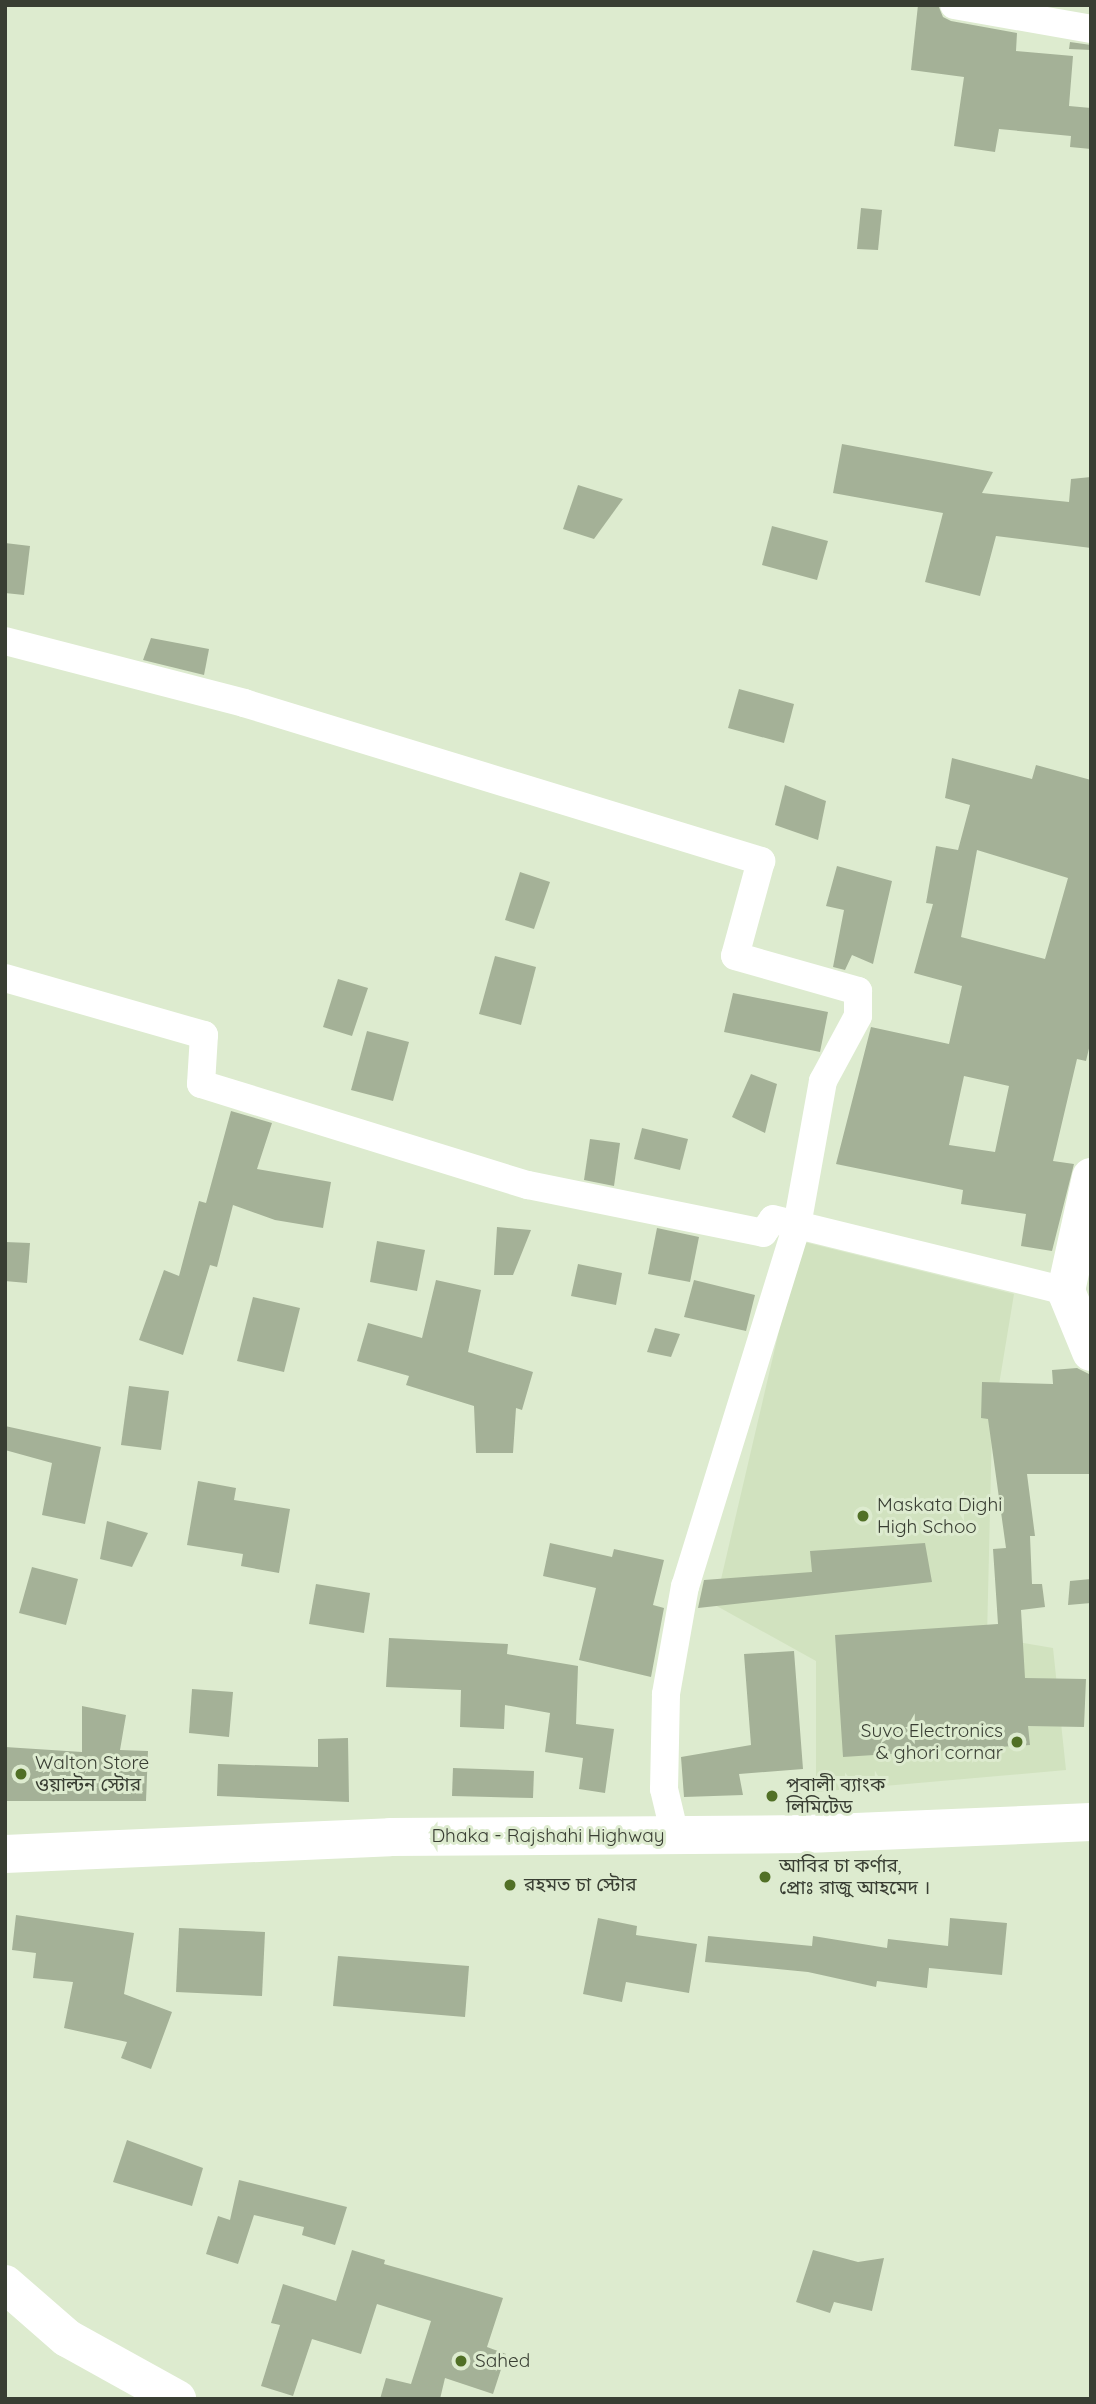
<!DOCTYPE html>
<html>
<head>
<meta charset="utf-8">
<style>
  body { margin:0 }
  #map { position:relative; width:1096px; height:2404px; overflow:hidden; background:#ddebcf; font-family:Quicksand,"Noto Sans Bengali",sans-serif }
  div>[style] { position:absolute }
  .built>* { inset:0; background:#d1e2bf }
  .building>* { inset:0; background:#a4b197 }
  .street>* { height:28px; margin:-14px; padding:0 14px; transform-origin:14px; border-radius:14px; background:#fff }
  .secondary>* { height:38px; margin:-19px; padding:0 19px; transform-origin:19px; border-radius:19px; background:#fff }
  .highway>* { height:38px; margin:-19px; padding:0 19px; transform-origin:19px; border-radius:19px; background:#fff }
  .dots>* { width:19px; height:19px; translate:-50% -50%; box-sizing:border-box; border:4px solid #ddebcf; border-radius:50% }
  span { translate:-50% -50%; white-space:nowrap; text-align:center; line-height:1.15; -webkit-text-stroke:6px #ddebcf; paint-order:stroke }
  .poi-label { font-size:19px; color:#393e33 }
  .left { translate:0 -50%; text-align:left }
  .right { translate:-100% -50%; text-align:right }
  .street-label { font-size:19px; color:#393e33 }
  .frame { position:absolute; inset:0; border:7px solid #393e33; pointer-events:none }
</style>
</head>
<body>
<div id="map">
  <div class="built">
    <div style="clip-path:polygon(800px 1241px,1014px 1294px,992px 1427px,987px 1637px,1053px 1648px,1066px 1770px,816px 1792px,816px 1661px,715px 1605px)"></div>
  </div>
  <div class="building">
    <div style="clip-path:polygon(918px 5px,938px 5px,943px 17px,951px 21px,1017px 33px,1016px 51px,1073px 56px,1069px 106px,1091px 108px,1091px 149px,1070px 147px,1071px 136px,999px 129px,995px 152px,954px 146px,964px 77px,911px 70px)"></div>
    <div style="clip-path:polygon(1070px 42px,1091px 45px,1091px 50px,1069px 49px)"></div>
    <div style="clip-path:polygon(861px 208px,882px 210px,878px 250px,857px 249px)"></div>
    <div style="clip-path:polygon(842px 444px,993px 472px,982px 493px,1069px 502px,1071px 479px,1091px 477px,1091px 548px,996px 536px,980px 596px,925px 582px,943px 513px,833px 493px)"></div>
    <div style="clip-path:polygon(578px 485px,623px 499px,594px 539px,563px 529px)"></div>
    <div style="clip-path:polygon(772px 526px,828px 541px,817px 580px,762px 565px)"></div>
    <div style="clip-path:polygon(5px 543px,30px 546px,24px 595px,5px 593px)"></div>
    <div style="clip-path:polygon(151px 638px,209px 649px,204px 675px,143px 660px)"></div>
    <div style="clip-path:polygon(739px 689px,794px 704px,784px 743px,728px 728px)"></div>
    <div style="clip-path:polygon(evenodd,952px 758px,1032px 779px,1036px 765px,1091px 780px,1091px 1040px,1086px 1061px,1077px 1059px,1053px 1161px,1074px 1164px,1052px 1251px,1021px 1246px,1026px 1214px,961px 1204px,963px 1190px,836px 1164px,871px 1027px,949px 1044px,962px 986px,914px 973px,933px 904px,926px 903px,936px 846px,958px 850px,970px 805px,945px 798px,952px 758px,977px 850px,1068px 878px,1045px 959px,961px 937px,977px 850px,952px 758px,964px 1076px,1009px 1086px,995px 1152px,949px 1145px,964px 1076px)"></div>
    <div style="clip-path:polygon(785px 785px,826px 801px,818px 840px,775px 825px)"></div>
    <div style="clip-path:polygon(837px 866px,892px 881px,873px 964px,852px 955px,845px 970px,833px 967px,844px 910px,826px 906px)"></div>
    <div style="clip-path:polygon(520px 872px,550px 882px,534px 929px,505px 920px)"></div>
    <div style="clip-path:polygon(495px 956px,536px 967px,521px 1025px,479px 1014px)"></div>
    <div style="clip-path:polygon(338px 979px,368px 988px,352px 1036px,323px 1027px)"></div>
    <div style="clip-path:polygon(733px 993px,828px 1012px,820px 1052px,724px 1032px)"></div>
    <div style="clip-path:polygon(367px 1031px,409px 1042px,393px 1101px,351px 1090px)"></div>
    <div style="clip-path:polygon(751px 1074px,777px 1084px,765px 1133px,732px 1117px)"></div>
    <div style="clip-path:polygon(231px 1111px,272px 1123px,257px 1169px,331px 1182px,323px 1228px,275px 1220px,233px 1205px,217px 1267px,210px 1265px,183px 1355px,139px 1340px,164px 1270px,179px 1276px,199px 1201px,206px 1203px)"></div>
    <div style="clip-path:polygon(642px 1128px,688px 1139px,680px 1170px,634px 1159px)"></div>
    <div style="clip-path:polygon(590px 1139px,620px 1143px,614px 1186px,584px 1180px)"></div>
    <div style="clip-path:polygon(497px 1227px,531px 1230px,513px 1275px,494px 1275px)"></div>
    <div style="clip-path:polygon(657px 1228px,699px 1237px,690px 1282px,648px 1274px)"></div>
    <div style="clip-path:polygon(377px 1241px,425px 1250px,417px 1291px,370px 1282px)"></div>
    <div style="clip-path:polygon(5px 1242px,30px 1243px,27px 1283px,5px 1281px)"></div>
    <div style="clip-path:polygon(578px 1264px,622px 1273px,616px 1305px,571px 1296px)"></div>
    <div style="clip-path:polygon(436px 1280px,481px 1290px,468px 1352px,533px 1372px,522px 1410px,516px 1408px,513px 1453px,476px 1453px,474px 1406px,406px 1385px,409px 1376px,357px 1361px,368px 1323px,422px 1338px)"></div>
    <div style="clip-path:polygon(694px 1280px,755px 1295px,746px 1331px,684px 1317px)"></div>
    <div style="clip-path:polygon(253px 1297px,300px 1308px,284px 1372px,237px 1361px)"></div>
    <div style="clip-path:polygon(655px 1328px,680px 1334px,671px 1357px,647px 1352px)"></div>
    <div style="clip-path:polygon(1077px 1368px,1089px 1374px,1091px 1474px,1027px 1474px,1035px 1536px,1030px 1536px,1032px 1584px,1042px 1584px,1045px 1607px,1021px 1610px,1025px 1678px,1086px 1679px,1084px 1727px,1028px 1726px,1030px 1745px,843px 1757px,835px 1635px,998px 1624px,993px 1549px,1006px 1548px,988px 1419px,981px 1418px,982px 1382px,1053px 1384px,1052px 1370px)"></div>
    <div style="clip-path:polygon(129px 1386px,169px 1391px,161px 1450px,121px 1445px)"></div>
    <div style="clip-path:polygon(5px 1426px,101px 1447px,85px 1524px,42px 1515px,52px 1463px,5px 1450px)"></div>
    <div style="clip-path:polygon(198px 1481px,236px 1488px,234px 1500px,290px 1509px,279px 1573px,241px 1566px,243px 1554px,187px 1545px)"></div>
    <div style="clip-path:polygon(107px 1521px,148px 1533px,132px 1567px,100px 1559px)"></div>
    <div style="clip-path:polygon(550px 1543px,612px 1557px,614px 1549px,664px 1560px,653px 1605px,664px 1608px,651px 1677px,579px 1660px,596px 1588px,543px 1576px)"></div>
    <div style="clip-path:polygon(925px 1543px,932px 1582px,698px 1608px,704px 1580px,812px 1572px,810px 1551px)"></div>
    <div style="clip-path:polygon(32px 1567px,78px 1579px,66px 1625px,19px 1613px)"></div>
    <div style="clip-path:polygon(1091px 1579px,1091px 1603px,1068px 1605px,1070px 1581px)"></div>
    <div style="clip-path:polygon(316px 1584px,370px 1593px,364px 1633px,309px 1624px)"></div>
    <div style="clip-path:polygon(389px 1638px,508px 1644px,507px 1654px,578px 1666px,576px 1724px,614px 1729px,605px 1793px,579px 1789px,583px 1758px,545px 1752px,550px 1713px,505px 1705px,504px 1729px,460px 1727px,461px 1690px,386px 1687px)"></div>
    <div style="clip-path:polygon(794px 1651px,803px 1769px,739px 1774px,743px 1795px,684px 1797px,681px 1757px,751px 1745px,744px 1654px)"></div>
    <div style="clip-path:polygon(192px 1689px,233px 1692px,229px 1737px,189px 1733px)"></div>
    <div style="clip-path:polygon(82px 1706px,126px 1715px,120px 1750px,148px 1751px,146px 1801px,5px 1801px,5px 1747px,82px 1752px)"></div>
    <div style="clip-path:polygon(348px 1738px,349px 1802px,217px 1796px,218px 1764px,318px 1767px,318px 1739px)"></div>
    <div style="clip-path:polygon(453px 1768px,534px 1771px,533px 1798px,452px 1796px)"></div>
    <div style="clip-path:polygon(16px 1915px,134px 1933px,124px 1994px,172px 2012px,151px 2069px,121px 2058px,127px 2042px,64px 2028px,73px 1982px,33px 1978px,36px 1953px,12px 1950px)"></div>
    <div style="clip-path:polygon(598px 1918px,637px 1926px,636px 1935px,697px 1944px,689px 1993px,626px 1982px,622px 2002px,583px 1994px)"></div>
    <div style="clip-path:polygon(950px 1918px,1007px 1923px,1002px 1975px,929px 1968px,927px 1988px,877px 1981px,876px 1987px,808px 1972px,705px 1962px,708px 1936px,812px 1946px,813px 1936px,887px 1948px,888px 1939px,948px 1946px)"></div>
    <div style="clip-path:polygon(179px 1928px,265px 1932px,262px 1996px,176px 1992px)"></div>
    <div style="clip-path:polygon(338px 1956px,469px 1966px,465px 2017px,333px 2006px)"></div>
    <div style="clip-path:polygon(127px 2140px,203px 2168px,192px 2206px,113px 2182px)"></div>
    <div style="clip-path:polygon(239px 2180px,347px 2207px,335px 2245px,302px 2235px,304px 2227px,254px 2215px,238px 2264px,206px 2254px,218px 2216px,230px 2220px)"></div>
    <div style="clip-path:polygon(352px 2250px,385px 2260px,384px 2264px,503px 2298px,487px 2347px,506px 2354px,493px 2394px,445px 2378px,440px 2399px,380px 2399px,386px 2378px,411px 2384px,431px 2321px,377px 2304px,361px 2354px,312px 2339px,293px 2396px,261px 2386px,280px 2325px,271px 2323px,283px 2284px,336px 2301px)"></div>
    <div style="clip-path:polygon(813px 2250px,858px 2262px,884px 2258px,872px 2311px,834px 2302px,830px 2313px,796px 2302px)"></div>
  </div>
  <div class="street">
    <div style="left:954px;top:5px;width:139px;rotate:9.9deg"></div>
    <div style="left:5px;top:641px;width:247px;rotate:14.5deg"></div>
    <div style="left:244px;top:703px;width:541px;rotate:16.99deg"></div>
    <div style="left:761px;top:861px;width:98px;rotate:105.3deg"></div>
    <div style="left:735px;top:956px;width:128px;rotate:15.9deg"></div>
    <div style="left:858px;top:991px;width:25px;rotate:90deg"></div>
    <div style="left:858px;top:1016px;width:74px;rotate:118.3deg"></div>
    <div style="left:823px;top:1081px;width:146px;rotate:100.2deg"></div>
    <div style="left:797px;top:1225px;width:378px;rotate:107.2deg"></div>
    <div style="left:685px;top:1586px;width:110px;rotate:100deg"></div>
    <div style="left:666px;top:1694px;width:95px;rotate:91.2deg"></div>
    <div style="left:664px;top:1789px;width:47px;rotate:76.6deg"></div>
    <div style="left:5px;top:978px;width:207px;rotate:16deg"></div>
    <div style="left:204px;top:1035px;width:49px;rotate:93.5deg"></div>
    <div style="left:201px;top:1084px;width:342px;rotate:17.2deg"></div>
    <div style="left:528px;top:1185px;width:240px;rotate:11.5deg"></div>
    <div style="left:763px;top:1233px;width:17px;rotate:-54deg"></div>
    <div style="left:773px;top:1219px;width:302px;rotate:13.8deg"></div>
  </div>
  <div class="secondary">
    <div style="left:1091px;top:1177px;width:117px;rotate:102.4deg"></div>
    <div style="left:1066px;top:1291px;width:66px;rotate:67.7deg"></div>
    <div style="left:5px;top:2284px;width:82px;rotate:41.1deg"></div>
    <div style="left:67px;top:2338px;width:126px;rotate:29deg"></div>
  </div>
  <div class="highway">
    <div style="left:5px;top:1854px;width:385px;rotate:-2.5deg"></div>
    <div style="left:390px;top:1837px;width:417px;rotate:-0.4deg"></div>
    <div style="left:807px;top:1834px;width:284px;rotate:-2.4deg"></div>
  </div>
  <div class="dots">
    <div style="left:863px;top:1516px;background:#517026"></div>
    <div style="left:1017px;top:1742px;background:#517026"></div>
    <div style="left:21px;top:1774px;background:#517026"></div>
    <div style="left:772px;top:1796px;background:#517026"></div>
    <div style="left:765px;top:1877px;background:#517026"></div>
    <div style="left:510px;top:1885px;background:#517026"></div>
    <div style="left:461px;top:2361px;background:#517026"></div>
  </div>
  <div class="poi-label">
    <span class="left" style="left:877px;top:1516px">Maskata Dighi<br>High Schoo</span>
    <span class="right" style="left:1003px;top:1742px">Suvo Electronics<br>&amp; ghori cornar</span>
    <span class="left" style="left:35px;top:1774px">Walton Store<br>ওয়াল্টন স্টোর</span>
    <span class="left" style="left:786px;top:1796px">পূবালী ব্যাংক<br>লিমিটেড</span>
    <span class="left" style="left:779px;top:1877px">আবির চা কর্ণার,<br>প্রোঃ রাজু আহমেদ ।</span>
    <span class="left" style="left:524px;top:1885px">রহমত চা স্টোর</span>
    <span class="left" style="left:475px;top:2361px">Sahed</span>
  </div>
  <div class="street-label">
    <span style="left:548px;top:1836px">Dhaka - Rajshahi Highway</span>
  </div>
  <div class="frame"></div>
</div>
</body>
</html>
